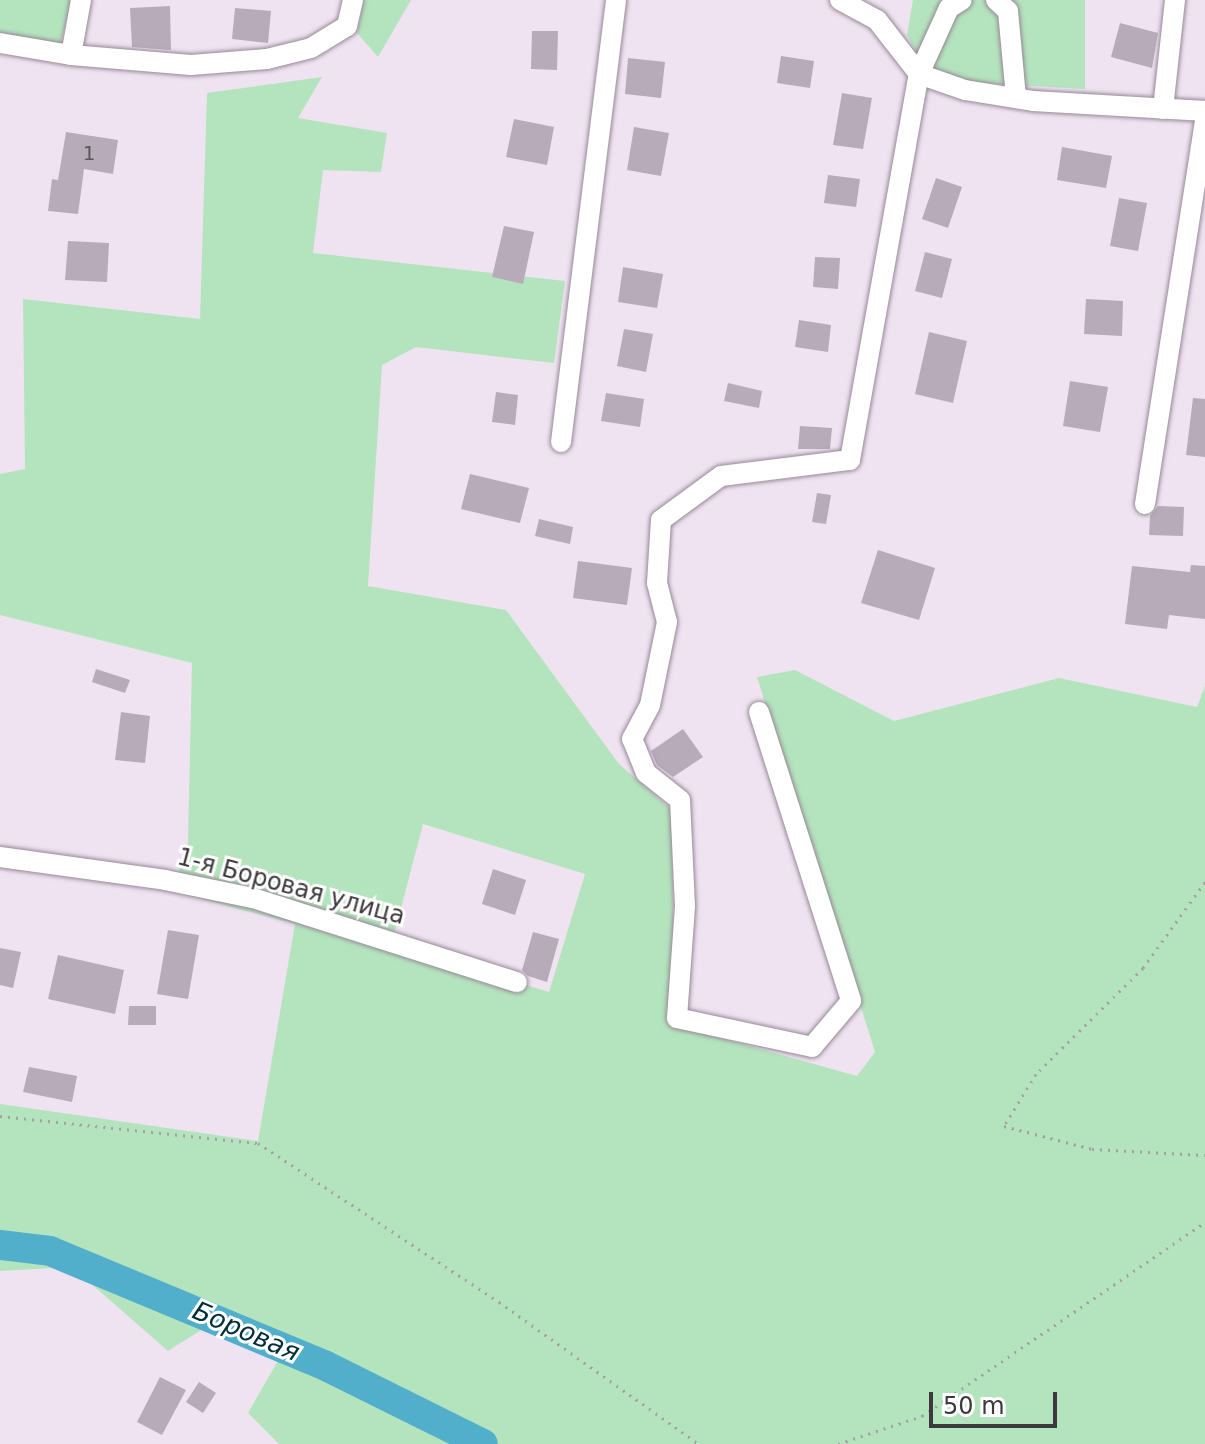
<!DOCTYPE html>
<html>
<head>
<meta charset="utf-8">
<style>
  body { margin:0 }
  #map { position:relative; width:1205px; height:1444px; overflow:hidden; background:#f0e3f1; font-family:"DejaVu Sans",sans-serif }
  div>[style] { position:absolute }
  .green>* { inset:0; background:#b4e4bd }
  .river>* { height:30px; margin:-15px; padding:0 15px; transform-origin:15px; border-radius:15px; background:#51afcc }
  .building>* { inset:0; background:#b8abb9 }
  .path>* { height:3px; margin-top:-1.5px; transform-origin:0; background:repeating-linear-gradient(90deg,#a89ea8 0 2px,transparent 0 8px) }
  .roads { filter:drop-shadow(0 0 2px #968997) drop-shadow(0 0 2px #968997) }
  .minor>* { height:20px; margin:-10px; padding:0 10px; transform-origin:10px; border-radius:10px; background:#fff }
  span { translate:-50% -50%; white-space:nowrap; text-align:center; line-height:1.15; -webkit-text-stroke:6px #fff; paint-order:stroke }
  .number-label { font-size:20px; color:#5c555c }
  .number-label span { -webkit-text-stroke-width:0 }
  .street-label { font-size:24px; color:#3d383d }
  .water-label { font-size:26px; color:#012f3b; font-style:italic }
  .scale { position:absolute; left:929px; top:1392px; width:128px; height:36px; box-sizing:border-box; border:4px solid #3d383d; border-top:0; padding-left:10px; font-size:24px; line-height:28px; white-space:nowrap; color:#3d383d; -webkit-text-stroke:6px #fff; paint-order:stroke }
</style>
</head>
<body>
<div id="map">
  <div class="green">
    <div style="clip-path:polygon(0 0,73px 0,57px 54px,0 45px)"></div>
    <div style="clip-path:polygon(364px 0,411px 0,378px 57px,357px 33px)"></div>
    <div style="clip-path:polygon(913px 0,1085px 0,1085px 89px,933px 80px,907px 35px)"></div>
    <div style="clip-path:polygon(evenodd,322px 77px,298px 118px,387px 133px,381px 172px,323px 170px,313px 253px,565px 281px,554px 363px,416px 347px,382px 365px,368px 586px,506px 610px,619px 764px,672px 810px,674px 1025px,857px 1076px,875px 1052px,757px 677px,795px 670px,894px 721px,1059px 678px,1197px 707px,1205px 686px,1205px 1444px,279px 1444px,248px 1413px,283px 1352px,217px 1320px,168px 1351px,72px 1267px,0 1271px,0 1104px,258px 1141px,295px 924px,179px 893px,178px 874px,188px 842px,192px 663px,0 615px,0 474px,25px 469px,23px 299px,200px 319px,207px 93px,322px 77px,423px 824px,585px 874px,549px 992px,392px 943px,423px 824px)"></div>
  </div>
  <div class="river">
    <div style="left:0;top:1245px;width:50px;rotate:6.8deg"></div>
    <div style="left:50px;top:1251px;width:299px;rotate:22.6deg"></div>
    <div style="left:326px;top:1366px;width:175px;rotate:26.4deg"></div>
  </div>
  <div class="building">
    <div style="clip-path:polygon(170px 6px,171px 50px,132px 47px,130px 8px)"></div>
    <div style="clip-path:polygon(235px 8px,271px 11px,268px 43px,232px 39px)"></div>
    <div style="clip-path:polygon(1120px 23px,1158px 33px,1152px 68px,1111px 57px)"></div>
    <div style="clip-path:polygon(532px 31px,558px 31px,557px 70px,531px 69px)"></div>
    <div style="clip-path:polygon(781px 56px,814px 61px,810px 88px,777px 83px)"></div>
    <div style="clip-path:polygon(628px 58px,665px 62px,661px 98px,625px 94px)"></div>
    <div style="clip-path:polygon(842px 93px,872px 98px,863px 149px,833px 145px)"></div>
    <div style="clip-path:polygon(514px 119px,554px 127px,547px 165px,506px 157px)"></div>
    <div style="clip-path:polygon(634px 127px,669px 133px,661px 176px,627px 170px)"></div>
    <div style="clip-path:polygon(66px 132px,118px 140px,113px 174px,84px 169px,78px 214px,48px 211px,52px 179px,58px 180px)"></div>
    <div style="clip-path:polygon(1062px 147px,1112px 156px,1106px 188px,1057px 180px)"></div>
    <div style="clip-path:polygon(828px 175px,860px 179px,856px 207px,824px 203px)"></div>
    <div style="clip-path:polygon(936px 178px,962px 187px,948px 228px,922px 219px)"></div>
    <div style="clip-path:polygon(1119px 198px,1147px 203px,1138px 251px,1110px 246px)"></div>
    <div style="clip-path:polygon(504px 226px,534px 232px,523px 284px,492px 277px)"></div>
    <div style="clip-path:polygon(68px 241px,109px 243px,107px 282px,65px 280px)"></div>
    <div style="clip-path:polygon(925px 252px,952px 259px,942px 298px,915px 291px)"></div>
    <div style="clip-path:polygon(815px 257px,840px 258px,838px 289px,813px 287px)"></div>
    <div style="clip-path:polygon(623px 267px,663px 274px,657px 308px,618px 302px)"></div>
    <div style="clip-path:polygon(1086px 299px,1123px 301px,1122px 336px,1084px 334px)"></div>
    <div style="clip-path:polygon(799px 320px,831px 325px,828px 352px,795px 347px)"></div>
    <div style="clip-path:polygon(624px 329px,653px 334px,646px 372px,617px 366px)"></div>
    <div style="clip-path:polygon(929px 332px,967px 341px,953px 403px,915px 394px)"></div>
    <div style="clip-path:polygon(1070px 381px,1108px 387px,1100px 432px,1063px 426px)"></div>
    <div style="clip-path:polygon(728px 383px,762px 391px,759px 408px,724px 401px)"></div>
    <div style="clip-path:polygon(496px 392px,518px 395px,515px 425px,492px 422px)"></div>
    <div style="clip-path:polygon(606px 393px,644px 399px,640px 427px,601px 421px)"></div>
    <div style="clip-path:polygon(1193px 398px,1205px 399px,1205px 457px,1186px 455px)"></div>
    <div style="clip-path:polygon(800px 426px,832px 428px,830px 449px,798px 449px)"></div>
    <div style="clip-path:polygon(470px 474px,529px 488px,520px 523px,461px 509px)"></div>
    <div style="clip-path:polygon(817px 493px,831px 495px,826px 524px,812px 522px)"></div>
    <div style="clip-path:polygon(1158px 506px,1184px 507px,1183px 536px,1149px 535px,1150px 516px)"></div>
    <div style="clip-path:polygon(539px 519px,573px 527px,570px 544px,535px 536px)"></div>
    <div style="clip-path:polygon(878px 550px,935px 568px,919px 620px,861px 603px)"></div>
    <div style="clip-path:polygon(578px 561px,632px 568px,627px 605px,573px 598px)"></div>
    <div style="clip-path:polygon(1191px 565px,1205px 566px,1205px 619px,1169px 615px,1167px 629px,1125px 624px,1132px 566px,1190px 572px)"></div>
    <div style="clip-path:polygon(96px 669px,130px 680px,125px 693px,92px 682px)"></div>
    <div style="clip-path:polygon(121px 712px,150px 716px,145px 763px,115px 760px)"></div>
    <div style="clip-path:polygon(683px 729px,703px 757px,673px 777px,657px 765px,651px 751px)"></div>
    <div style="clip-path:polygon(493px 869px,526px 880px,515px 915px,482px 904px)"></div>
    <div style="clip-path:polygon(168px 930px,199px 935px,188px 999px,157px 994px)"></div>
    <div style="clip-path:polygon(533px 932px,559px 939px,547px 982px,528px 976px,522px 970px)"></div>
    <div style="clip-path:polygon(0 948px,21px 952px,13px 988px,0 985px)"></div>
    <div style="clip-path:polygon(58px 955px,124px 970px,115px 1014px,48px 999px)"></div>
    <div style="clip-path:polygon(129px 1006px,156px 1006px,156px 1025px,128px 1025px)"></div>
    <div style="clip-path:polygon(29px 1067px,77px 1076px,72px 1102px,23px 1092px)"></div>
    <div style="clip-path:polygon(160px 1377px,186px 1390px,162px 1435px,137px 1422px)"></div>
    <div style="clip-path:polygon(199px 1382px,216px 1393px,203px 1413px,186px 1402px)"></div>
  </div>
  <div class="path">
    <div style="left:1205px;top:882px;width:106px;rotate:125.8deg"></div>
    <div style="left:1143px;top:968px;width:151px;rotate:135.3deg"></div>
    <div style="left:1036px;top:1074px;width:61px;rotate:121.6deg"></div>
    <div style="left:1004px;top:1126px;width:91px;rotate:14.6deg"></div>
    <div style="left:1092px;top:1149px;width:113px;rotate:3deg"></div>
    <div style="left:0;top:1116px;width:259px;rotate:6deg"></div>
    <div style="left:258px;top:1143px;width:289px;rotate:33.4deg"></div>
    <div style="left:499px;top:1302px;width:245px;rotate:35.4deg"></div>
    <div style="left:838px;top:1444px;width:89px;rotate:-18.4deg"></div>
    <div style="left:922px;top:1416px;width:343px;rotate:-34.4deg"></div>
  </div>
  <div class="roads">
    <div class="minor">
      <div style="left:840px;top:0;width:42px;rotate:28.4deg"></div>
      <div style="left:877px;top:20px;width:68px;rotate:52.1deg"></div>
      <div style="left:919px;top:74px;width:49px;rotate:19.2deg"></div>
      <div style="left:965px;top:90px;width:70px;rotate:9.1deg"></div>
      <div style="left:1034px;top:101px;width:171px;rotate:3.3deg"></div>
      <div style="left:996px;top:0;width:16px;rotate:43deg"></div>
      <div style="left:1008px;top:11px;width:87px;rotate:84.7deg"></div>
      <div style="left:0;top:43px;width:72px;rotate:9.6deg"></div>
      <div style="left:71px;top:55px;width:120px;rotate:4.8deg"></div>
      <div style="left:191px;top:65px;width:76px;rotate:-4.5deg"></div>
      <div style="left:267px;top:59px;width:45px;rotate:-14deg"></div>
      <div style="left:311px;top:48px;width:42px;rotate:-31.4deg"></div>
      <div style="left:347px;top:26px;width:27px;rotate:-77deg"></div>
      <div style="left:71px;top:55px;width:56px;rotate:-79.7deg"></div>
      <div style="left:1163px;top:109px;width:110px;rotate:-83.7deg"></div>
      <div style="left:561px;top:442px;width:445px;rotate:-82.9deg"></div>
      <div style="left:1145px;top:504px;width:387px;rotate:-81.1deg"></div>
      <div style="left:759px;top:712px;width:303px;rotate:72.3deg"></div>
      <div style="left:851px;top:1001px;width:60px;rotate:130.3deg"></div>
      <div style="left:812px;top:1047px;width:138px;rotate:-167.9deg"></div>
      <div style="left:677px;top:1018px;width:112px;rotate:-85.9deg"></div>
      <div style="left:685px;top:906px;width:106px;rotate:-92.7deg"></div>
      <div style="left:680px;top:800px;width:43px;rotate:-141.5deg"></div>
      <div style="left:646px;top:773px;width:37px;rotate:-112deg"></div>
      <div style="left:632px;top:739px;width:38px;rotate:-62deg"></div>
      <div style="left:650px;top:705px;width:85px;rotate:-78.4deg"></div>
      <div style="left:667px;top:622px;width:40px;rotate:-104.4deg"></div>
      <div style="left:657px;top:583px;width:63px;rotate:-86.4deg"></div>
      <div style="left:661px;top:520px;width:74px;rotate:-36.3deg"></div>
      <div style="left:721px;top:476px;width:130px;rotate:-7.1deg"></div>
      <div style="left:850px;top:460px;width:392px;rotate:-79.9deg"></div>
      <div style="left:919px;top:74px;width:72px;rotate:-65.6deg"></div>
      <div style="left:949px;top:8px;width:15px;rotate:-32deg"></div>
      <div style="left:0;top:857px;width:167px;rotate:7.9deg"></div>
      <div style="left:165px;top:880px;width:90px;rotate:11.6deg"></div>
      <div style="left:253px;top:898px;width:277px;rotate:17.7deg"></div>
    </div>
  </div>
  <div class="number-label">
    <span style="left:89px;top:153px">1</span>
  </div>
  <div class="street-label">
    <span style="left:291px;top:887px;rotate:15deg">1-я Боровая улица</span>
  </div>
  <div class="water-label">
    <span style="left:246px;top:1332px;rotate:23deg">Боровая</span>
  </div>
  <div class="scale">50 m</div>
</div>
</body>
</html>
